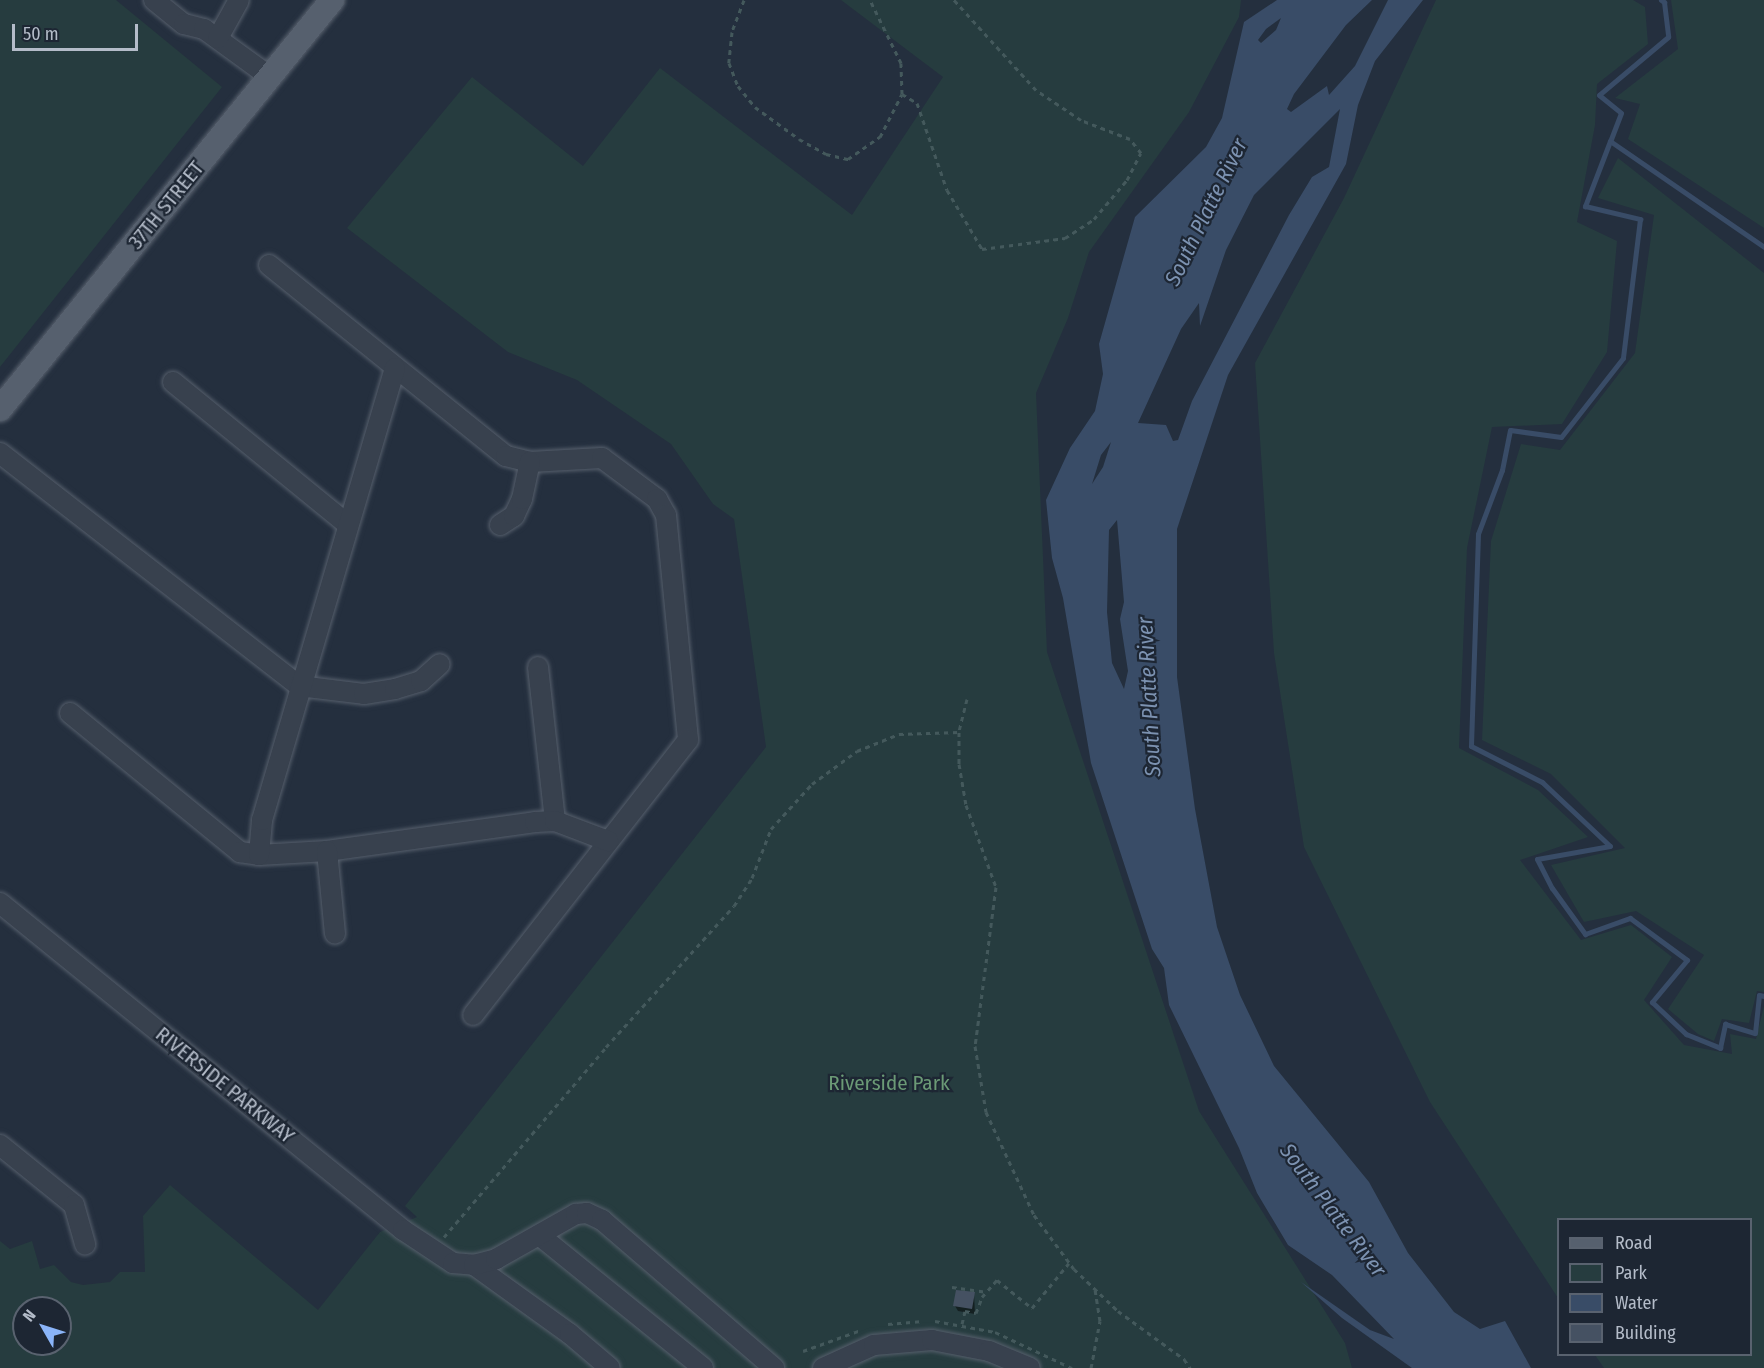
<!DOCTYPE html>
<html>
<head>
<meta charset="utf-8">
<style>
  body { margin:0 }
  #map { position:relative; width:1764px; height:1368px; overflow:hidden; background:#242f3e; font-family:"Fira Sans Condensed",sans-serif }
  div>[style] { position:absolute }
  .green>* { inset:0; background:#263c3f }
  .water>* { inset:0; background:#394c67 }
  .shadow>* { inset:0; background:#0007 }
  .stream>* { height:5px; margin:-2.5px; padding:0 2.5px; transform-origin:2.5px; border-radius:2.5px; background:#394c67 }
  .building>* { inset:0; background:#455162 }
  .path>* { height:3px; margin-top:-1.5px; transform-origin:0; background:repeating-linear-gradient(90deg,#44595c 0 4.5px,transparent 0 9px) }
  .roads { filter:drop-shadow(0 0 2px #565f6c) drop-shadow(0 0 2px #565f6c) }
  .minor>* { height:20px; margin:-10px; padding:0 10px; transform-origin:10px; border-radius:10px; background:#38414e }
  .major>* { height:24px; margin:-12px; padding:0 12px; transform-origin:12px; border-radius:12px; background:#56606e }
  span { translate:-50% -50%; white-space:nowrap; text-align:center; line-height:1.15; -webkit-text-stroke:4.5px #1d2633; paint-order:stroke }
  .street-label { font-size:21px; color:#b4bcc9 }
  .park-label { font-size:21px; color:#6b9a76 }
  .water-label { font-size:22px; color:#7c92b1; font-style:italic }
  .legend { position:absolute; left:1557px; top:1218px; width:195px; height:138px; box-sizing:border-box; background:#1d2633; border:2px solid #59626f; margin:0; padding:8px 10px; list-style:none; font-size:18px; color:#b4bcc9 }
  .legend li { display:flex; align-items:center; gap:12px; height:30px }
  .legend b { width:30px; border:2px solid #59626f }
  .north { position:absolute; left:12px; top:1296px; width:60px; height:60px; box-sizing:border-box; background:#1d2633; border:2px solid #59626f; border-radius:50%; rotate:309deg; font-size:16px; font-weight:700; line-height:24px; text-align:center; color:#b4bcc9 }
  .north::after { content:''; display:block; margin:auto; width:21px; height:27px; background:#8ab4f8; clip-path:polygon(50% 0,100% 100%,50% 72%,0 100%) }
  .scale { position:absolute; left:12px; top:24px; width:126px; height:27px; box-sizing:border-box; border:3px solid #b4bcc9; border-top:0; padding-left:8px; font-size:18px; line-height:21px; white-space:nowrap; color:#b4bcc9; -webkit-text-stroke:4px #1d2633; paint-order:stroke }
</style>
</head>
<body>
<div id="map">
  <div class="green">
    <div style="clip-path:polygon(0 0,116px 0,222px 87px,0 367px)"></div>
    <div style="clip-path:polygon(evenodd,841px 0,1241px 0,1239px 17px,1189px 112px,1089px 252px,1068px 318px,1036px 393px,1047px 652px,1199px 1111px,1345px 1343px,1352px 1368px,0 1368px,0 1241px,10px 1249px,32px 1241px,40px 1269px,54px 1265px,71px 1282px,83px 1285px,110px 1282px,120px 1272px,145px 1272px,143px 1216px,170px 1185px,318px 1310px,380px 1232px,417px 1217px,405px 1206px,766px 747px,734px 519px,713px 504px,671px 444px,577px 380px,508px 352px,347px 228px,472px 77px,583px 166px,660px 68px,852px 215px,943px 77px,841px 0,24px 1308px,60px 1308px,60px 1344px,24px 1344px,24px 1308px)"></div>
    <div style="clip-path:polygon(1436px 0,1633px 0,1645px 7px,1648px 44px,1597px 84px,1595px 125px,1577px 222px,1617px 241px,1607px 352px,1562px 424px,1492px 427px,1467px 548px,1459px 748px,1538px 790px,1588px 837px,1520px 860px,1581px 940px,1631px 925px,1672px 957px,1644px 1000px,1684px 1045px,1732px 1054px,1730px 1034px,1756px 1039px,1764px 1006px,1764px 1368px,1604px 1368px,1595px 1355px,1750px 1354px,1750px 1220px,1558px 1220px,1558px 1298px,1430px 1102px,1304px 847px,1274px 653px,1255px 363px,1344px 198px)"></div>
    <div style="clip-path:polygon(1671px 0,1764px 0,1764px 228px,1628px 139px,1640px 104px,1615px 98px,1678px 49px)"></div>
    <div style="clip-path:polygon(1618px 158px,1764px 273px,1764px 992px,1757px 991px,1749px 1023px,1722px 1019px,1714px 1041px,1698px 1034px,1668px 1009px,1704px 955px,1636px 911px,1584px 922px,1551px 865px,1625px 848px,1551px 774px,1482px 740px,1491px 541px,1521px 444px,1560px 450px,1635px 353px,1654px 215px,1598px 198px)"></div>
  </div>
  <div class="water">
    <div style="clip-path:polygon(evenodd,1277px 0,1372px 0,1346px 25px,1294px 94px,1287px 109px,1291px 112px,1327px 86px,1329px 95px,1355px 66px,1388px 0,1423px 0,1375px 61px,1358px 105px,1346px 164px,1228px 375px,1177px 529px,1177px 677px,1195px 809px,1217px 927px,1240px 995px,1274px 1066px,1369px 1182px,1408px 1253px,1454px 1312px,1480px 1329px,1505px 1321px,1531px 1368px,1412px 1368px,1342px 1318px,1301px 1282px,1370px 1330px,1394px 1339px,1332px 1275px,1288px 1245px,1257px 1193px,1239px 1148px,1169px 1005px,1164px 968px,1152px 949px,1091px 763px,1063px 598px,1052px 558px,1046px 500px,1070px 448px,1095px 411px,1103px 374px,1099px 344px,1135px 217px,1206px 147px,1222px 118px,1244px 22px,1277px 0,1281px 18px,1276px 30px,1261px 43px,1258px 40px,1266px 29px,1281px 18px,1277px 0,1340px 109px,1329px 167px,1312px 177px,1289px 215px,1192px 401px,1178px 440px,1173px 441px,1166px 425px,1138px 423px,1181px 329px,1199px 303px,1200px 326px,1226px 250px,1254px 195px,1340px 109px,1277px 0,1111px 442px,1103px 467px,1092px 484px,1101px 455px,1111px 442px,1277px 0,1117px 520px,1124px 602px,1120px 619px,1128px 671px,1124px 689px,1112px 663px,1107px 612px,1109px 530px,1117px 520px)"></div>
  </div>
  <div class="shadow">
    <div style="clip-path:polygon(974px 1294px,975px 1314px,958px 1311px,955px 1306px)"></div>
  </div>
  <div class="stream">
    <div style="left:1661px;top:0;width:4px;rotate:34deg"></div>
    <div style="left:1664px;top:2px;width:35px;rotate:83deg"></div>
    <div style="left:1668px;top:37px;width:90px;rotate:140deg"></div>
    <div style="left:1599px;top:95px;width:28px;rotate:39deg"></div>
    <div style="left:1621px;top:113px;width:30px;rotate:111deg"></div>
    <div style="left:1610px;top:141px;width:187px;rotate:34.5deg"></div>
    <div style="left:1610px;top:141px;width:70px;rotate:111deg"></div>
    <div style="left:1585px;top:206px;width:57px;rotate:13.3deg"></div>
    <div style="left:1640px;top:219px;width:140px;rotate:97deg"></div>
    <div style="left:1623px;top:358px;width:100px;rotate:128.1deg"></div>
    <div style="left:1561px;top:437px;width:51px;rotate:-172.2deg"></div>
    <div style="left:1510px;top:430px;width:41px;rotate:101.3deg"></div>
    <div style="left:1502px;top:470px;width:68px;rotate:110.6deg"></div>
    <div style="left:1478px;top:534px;width:212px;rotate:91.9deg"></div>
    <div style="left:1471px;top:746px;width:80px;rotate:26.9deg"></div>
    <div style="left:1542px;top:782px;width:93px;rotate:43.3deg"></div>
    <div style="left:1610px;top:846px;width:74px;rotate:169.9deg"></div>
    <div style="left:1537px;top:859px;width:33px;rotate:63deg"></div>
    <div style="left:1552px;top:888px;width:57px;rotate:54.3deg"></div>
    <div style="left:1585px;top:934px;width:48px;rotate:-19.6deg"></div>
    <div style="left:1630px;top:918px;width:71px;rotate:36.4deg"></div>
    <div style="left:1687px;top:960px;width:55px;rotate:129.8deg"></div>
    <div style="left:1652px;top:1002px;width:47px;rotate:43.3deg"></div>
    <div style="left:1686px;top:1034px;width:37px;rotate:22deg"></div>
    <div style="left:1720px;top:1048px;width:25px;rotate:-78deg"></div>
    <div style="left:1725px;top:1024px;width:31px;rotate:17deg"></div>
    <div style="left:1755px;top:1033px;width:38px;rotate:-84deg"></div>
    <div style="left:1759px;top:995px;width:5px;rotate:11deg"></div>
  </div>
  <div class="building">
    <div style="clip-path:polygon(956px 1290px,975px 1292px,972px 1309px,953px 1306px)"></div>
  </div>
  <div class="path">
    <div style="left:744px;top:0;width:34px;rotate:111deg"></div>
    <div style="left:732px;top:32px;width:31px;rotate:96deg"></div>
    <div style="left:729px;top:63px;width:25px;rotate:69deg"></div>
    <div style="left:738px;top:86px;width:27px;rotate:51deg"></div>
    <div style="left:755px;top:107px;width:54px;rotate:36deg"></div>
    <div style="left:799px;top:139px;width:31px;rotate:29deg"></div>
    <div style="left:826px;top:154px;width:23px;rotate:13deg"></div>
    <div style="left:848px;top:159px;width:39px;rotate:-35deg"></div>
    <div style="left:880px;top:137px;width:48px;rotate:-62.9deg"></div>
    <div style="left:902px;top:94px;width:31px;rotate:-92deg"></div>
    <div style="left:901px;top:63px;width:70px;rotate:-116.2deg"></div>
    <div style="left:902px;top:94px;width:17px;rotate:31deg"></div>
    <div style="left:917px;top:103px;width:92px;rotate:71deg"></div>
    <div style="left:947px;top:190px;width:69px;rotate:59.3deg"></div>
    <div style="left:982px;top:249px;width:84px;rotate:-7.5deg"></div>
    <div style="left:1065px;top:238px;width:35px;rotate:-33deg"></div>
    <div style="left:1094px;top:219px;width:51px;rotate:-49.8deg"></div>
    <div style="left:1127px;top:180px;width:30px;rotate:-63deg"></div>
    <div style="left:1141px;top:153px;width:18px;rotate:-128deg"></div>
    <div style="left:1130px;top:139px;width:53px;rotate:-158.8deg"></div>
    <div style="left:1081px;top:120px;width:54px;rotate:-146.3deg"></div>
    <div style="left:1036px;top:90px;width:122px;rotate:-132.3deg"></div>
    <div style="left:967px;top:699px;width:34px;rotate:104deg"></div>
    <div style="left:959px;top:732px;width:32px;rotate:90deg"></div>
    <div style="left:959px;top:764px;width:42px;rotate:80.3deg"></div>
    <div style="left:966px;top:805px;width:87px;rotate:69.9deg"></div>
    <div style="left:996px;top:887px;width:160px;rotate:97.5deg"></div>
    <div style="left:975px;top:1046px;width:67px;rotate:80.5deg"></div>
    <div style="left:986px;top:1112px;width:114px;rotate:65deg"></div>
    <div style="left:1034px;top:1215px;width:67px;rotate:53.5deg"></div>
    <div style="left:1074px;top:1269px;width:61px;rotate:43.7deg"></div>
    <div style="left:1118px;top:1311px;width:82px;rotate:36deg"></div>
    <div style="left:1184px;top:1359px;width:11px;rotate:56deg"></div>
    <div style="left:444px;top:1237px;width:250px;rotate:-49.5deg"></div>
    <div style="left:606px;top:1047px;width:190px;rotate:-47.8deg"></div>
    <div style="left:734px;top:906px;width:33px;rotate:-57deg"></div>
    <div style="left:752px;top:878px;width:53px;rotate:-68.8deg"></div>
    <div style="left:771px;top:829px;width:61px;rotate:-47.7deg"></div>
    <div style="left:812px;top:784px;width:56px;rotate:-36.3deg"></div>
    <div style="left:857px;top:751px;width:45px;rotate:-22deg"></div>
    <div style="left:899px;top:734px;width:60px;rotate:-1.9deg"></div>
    <div style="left:952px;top:1287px;width:34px;rotate:8deg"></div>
    <div style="left:935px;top:1321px;width:61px;rotate:10.4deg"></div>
    <div style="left:995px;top:1332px;width:85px;rotate:25.1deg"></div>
    <div style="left:888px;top:1324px;width:35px;rotate:-5deg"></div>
    <div style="left:962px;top:1324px;width:13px;rotate:-77deg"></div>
    <div style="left:965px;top:1311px;width:11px;rotate:10deg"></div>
    <div style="left:976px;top:1313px;width:17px;rotate:-69deg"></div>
    <div style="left:982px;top:1297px;width:23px;rotate:-49deg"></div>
    <div style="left:997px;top:1280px;width:45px;rotate:38.7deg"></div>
    <div style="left:1032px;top:1308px;width:58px;rotate:-50.6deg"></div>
    <div style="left:803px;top:1351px;width:62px;rotate:-19.9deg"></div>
    <div style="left:1091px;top:1368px;width:48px;rotate:-79.2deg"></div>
    <div style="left:1100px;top:1321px;width:31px;rotate:-99deg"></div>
  </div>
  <div class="roads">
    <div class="minor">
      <div style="left:154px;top:0;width:38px;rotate:39deg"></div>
      <div style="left:184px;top:24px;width:21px;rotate:14deg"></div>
      <div style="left:204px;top:29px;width:82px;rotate:36deg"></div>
      <div style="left:218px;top:38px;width:43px;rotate:-61.1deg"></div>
      <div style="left:269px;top:265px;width:304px;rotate:38.9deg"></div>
      <div style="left:506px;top:456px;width:25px;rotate:14deg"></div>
      <div style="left:530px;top:462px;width:72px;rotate:-3.2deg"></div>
      <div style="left:602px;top:458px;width:69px;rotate:36.7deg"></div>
      <div style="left:657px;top:499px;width:18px;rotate:61deg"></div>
      <div style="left:666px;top:515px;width:226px;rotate:84.4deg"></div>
      <div style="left:688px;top:740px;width:349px;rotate:128deg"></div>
      <div style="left:173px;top:382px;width:225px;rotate:39.2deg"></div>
      <div style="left:0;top:453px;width:379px;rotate:37.9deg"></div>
      <div style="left:299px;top:686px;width:65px;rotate:7deg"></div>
      <div style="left:364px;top:694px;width:31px;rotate:-9deg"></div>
      <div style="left:395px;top:689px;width:27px;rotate:-17deg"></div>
      <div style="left:421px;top:681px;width:25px;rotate:-42deg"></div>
      <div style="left:500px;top:525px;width:17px;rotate:-33deg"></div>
      <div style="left:514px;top:516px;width:19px;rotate:-65deg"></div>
      <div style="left:522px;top:499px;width:38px;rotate:-78deg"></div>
      <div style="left:538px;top:667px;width:155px;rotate:83.7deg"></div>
      <div style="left:70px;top:713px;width:220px;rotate:39.3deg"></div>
      <div style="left:240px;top:852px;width:19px;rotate:9deg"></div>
      <div style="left:259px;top:855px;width:68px;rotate:-3.4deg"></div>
      <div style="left:327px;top:851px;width:210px;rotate:-7.9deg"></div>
      <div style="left:535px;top:822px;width:20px;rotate:-3deg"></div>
      <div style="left:555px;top:821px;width:57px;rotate:20.7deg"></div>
      <div style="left:327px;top:851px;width:83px;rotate:84.5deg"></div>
      <div style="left:259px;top:855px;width:35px;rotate:-85deg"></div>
      <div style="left:262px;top:820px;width:471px;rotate:-73.6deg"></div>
      <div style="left:0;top:903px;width:519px;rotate:39.06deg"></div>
      <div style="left:403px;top:1230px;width:60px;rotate:33.4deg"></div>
      <div style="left:453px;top:1263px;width:21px;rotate:5deg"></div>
      <div style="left:474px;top:1265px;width:118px;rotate:35.7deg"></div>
      <div style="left:570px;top:1334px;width:52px;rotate:40.4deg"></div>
      <div style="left:0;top:1145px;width:95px;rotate:39deg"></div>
      <div style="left:74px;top:1205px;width:41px;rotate:74.2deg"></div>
      <div style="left:539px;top:1235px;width:211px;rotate:39deg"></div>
      <div style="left:474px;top:1265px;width:23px;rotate:-15deg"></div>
      <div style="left:496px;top:1259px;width:92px;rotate:-29.4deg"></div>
      <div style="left:576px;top:1214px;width:11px;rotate:-5deg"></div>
      <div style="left:587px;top:1213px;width:17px;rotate:25deg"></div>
      <div style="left:602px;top:1220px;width:227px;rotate:40.7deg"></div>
      <div style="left:823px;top:1368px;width:56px;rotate:-24.3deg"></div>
      <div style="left:874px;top:1345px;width:58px;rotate:-4.9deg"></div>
      <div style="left:932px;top:1340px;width:58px;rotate:10.9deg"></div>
      <div style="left:989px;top:1351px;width:44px;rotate:22.5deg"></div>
    </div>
    <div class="major">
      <div style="left:0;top:409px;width:527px;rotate:-50.93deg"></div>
    </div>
  </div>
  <div class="street-label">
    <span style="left:166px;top:205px;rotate:-51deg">37TH STREET</span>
    <span style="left:225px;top:1085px;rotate:39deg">RIVERSIDE PARKWAY</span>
  </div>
  <div class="park-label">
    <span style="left:889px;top:1083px">Riverside Park</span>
  </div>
  <div class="water-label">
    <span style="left:1206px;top:212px;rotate:-64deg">South Platte River</span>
    <span style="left:1149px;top:697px;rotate:-93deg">South Platte River</span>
    <span style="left:1333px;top:1210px;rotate:53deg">South Platte River</span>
  </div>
  <ul class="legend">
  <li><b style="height:8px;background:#56606e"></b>Road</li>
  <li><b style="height:16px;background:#263c3f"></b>Park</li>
  <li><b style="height:16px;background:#394c67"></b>Water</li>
  <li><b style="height:16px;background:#455162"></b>Building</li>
  </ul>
  <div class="north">N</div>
  <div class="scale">50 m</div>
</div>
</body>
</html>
